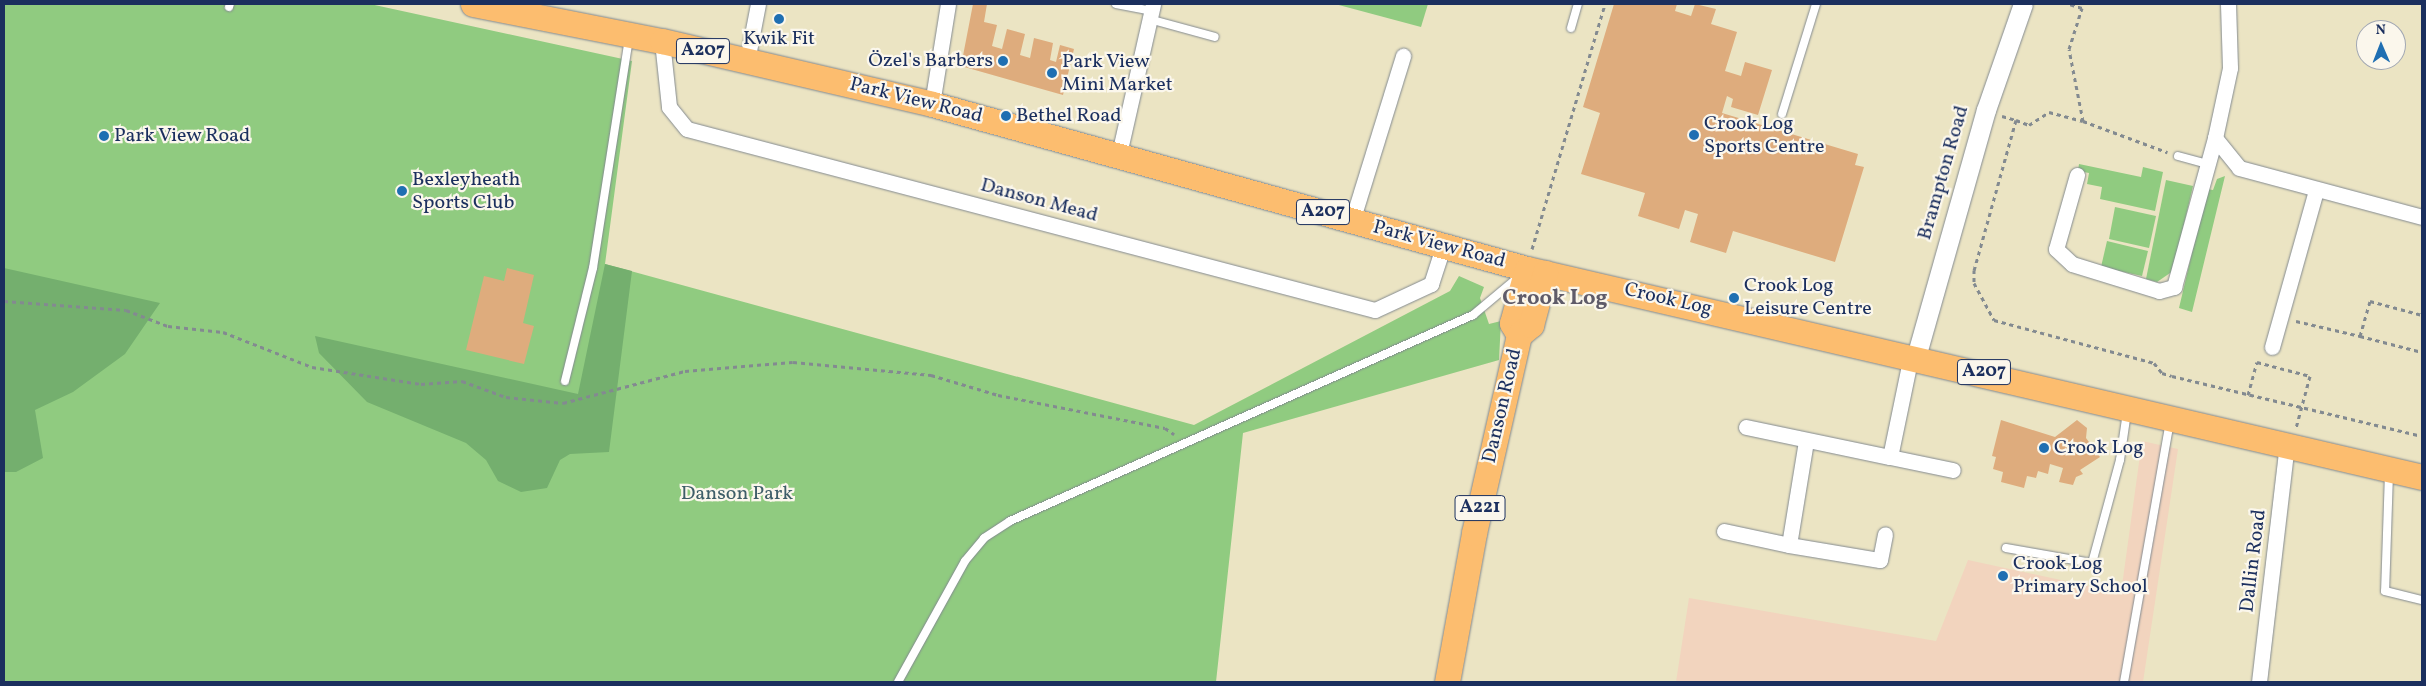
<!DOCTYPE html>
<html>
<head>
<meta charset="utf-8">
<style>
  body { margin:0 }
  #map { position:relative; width:2426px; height:686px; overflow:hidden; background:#ebe4c3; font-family:Vollkorn,serif }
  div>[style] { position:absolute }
  .built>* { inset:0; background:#f2d4be }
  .green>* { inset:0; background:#90cb80 }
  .forest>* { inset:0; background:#74af6e }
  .building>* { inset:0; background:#deac7d }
  .path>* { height:3px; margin-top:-1.5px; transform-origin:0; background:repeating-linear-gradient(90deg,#838a90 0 4px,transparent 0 8px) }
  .roads { filter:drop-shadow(0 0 1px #838a90) drop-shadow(0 0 1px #838a90) }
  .service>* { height:8px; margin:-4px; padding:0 4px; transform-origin:4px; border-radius:4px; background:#fff }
  .minor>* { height:15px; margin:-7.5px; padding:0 7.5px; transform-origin:7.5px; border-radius:7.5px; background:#fff }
  .tertiary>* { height:19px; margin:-9.5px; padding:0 9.5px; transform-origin:9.5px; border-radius:9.5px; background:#fff }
  .primary>* { height:25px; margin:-12.5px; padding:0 12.5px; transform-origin:12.5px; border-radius:12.5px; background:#fcbd6f }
  .dots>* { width:14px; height:14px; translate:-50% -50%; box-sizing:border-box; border:2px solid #fbf7ec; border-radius:50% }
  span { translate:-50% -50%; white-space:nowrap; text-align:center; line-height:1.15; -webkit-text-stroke:4.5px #fbf7ec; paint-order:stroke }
  .shield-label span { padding:1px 4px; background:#fbf7ec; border:1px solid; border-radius:4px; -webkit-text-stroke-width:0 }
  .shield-label { font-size:19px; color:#1b2f5e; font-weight:700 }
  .poi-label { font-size:20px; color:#1b2f5e }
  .right { translate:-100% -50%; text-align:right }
  .left { translate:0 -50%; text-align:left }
  .street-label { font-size:20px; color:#1b2f5e }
  .park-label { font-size:20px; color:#3e5e68 }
  .quarter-label { font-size:22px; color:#5f5b69; font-weight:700 }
  .frame { position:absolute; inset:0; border:5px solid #1b2f5e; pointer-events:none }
  .north { position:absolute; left:2356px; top:20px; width:50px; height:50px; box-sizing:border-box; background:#fbf7ec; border:1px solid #a1a7b3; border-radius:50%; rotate:359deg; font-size:14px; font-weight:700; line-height:20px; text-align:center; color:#1b2f5e }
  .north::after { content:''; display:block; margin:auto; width:18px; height:22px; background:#1f6fb2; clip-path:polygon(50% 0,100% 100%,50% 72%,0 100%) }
</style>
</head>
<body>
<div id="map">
  <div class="built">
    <div style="clip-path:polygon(2142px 441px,2178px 449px,2143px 682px,1676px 682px,1689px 598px,1936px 641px,1968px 560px,2121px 593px)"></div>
  </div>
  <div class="green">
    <div style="clip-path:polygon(4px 4px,370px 4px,632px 61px,605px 264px,1194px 425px,1450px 291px,1459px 276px,1484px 287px,1480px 298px,1489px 324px,1501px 321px,1499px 360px,1243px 433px,1216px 682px,4px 682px)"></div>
    <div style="clip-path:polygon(1335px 4px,1428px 4px,1421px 27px)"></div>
    <div style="clip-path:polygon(2079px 164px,2141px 177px,2143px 167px,2163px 172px,2155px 211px,2100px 199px,2102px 187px,2087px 184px,2089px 173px,2078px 171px)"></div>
    <div style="clip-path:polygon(2225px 176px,2192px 312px,2179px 308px,2207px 189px,2213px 190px,2217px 179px)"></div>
    <div style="clip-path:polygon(2166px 180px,2193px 186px,2173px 271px,2157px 282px,2146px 279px)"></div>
    <div style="clip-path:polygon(2115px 207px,2156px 216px,2149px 248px,2109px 239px)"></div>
    <div style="clip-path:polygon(2107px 241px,2148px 251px,2142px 276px,2101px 267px)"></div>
  </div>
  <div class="forest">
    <div style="clip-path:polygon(605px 264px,632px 271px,609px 452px,570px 454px,560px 460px,547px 488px,521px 492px,498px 481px,486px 460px,466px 443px,367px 402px,319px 353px,315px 336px,578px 394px)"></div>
    <div style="clip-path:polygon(4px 268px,160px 303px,125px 354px,73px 392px,35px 410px,43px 458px,16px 472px,4px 472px)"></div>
  </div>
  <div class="building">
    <div style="clip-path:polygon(973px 4px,987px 4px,984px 22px,997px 25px,992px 46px,1002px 49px,1007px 29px,1025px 34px,1020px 55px,1030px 58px,1034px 38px,1053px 43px,1050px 60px,1056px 62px,1060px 45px,1074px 49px,1063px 95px,961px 66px)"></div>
    <div style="clip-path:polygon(1614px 4px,1677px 4px,1675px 11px,1691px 16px,1695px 4px,1716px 9px,1711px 24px,1737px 32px,1725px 71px,1741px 76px,1745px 62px,1772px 70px,1758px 115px,1731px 107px,1733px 99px,1727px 96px,1722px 113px,1858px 154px,1855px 165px,1864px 167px,1835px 262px,1733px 231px,1726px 253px,1690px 242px,1698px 214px,1685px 210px,1679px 229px,1638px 216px,1645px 193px,1581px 174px,1600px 113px,1583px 107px)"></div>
    <div style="clip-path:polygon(507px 268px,534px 275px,523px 323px,534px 326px,524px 364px,466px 350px,484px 276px,504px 281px)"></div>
    <div style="clip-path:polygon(2001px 420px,2055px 437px,2077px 420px,2087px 428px,2086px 438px,2100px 457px,2080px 470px,2083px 474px,2076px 477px,2073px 485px,2059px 482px,2063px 468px,2050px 464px,2048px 474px,2038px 471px,2036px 478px,2027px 476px,2024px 488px,2001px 482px,2003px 472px,1993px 469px,1996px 457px,1992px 456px)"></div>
  </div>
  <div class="path">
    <div style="left:2002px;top:116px;width:15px;rotate:16deg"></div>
    <div style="left:2016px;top:120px;width:156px;rotate:105.6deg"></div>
    <div style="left:1974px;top:270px;width:13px;rotate:90deg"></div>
    <div style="left:1974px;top:283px;width:42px;rotate:61.6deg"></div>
    <div style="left:1994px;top:320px;width:166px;rotate:15deg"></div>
    <div style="left:2154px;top:363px;width:13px;rotate:51deg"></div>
    <div style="left:2162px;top:373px;width:10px;rotate:17deg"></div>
    <div style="left:2172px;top:376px;width:257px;rotate:13.5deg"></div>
    <div style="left:2016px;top:120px;width:14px;rotate:21deg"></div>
    <div style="left:2029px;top:125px;width:24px;rotate:-33deg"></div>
    <div style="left:2049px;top:112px;width:35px;rotate:15deg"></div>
    <div style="left:2083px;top:121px;width:73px;rotate:-101deg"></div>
    <div style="left:2069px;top:49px;width:43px;rotate:-72.4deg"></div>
    <div style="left:2082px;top:8px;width:14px;rotate:-163deg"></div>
    <div style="left:2083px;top:121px;width:90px;rotate:20.3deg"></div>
    <div style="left:1532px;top:249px;width:256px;rotate:-73.4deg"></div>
    <div style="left:4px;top:301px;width:122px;rotate:4.2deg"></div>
    <div style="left:126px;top:310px;width:45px;rotate:20.9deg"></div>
    <div style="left:168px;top:326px;width:55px;rotate:6.2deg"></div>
    <div style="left:223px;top:332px;width:96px;rotate:21.5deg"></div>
    <div style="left:312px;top:367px;width:110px;rotate:8.9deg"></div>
    <div style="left:421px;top:384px;width:41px;rotate:-4.2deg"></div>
    <div style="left:462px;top:381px;width:47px;rotate:20deg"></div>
    <div style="left:506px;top:397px;width:57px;rotate:6deg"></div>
    <div style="left:563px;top:403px;width:126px;rotate:-14.7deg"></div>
    <div style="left:685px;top:371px;width:108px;rotate:-4.8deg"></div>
    <div style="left:793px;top:362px;width:139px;rotate:5.4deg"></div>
    <div style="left:931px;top:375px;width:70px;rotate:16.6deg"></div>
    <div style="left:998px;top:395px;width:170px;rotate:11.2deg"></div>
    <div style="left:1165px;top:428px;width:11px;rotate:34deg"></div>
    <div style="left:2296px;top:321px;width:66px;rotate:13.2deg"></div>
    <div style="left:2360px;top:336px;width:36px;rotate:-74deg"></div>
    <div style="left:2370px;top:301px;width:54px;rotate:15.1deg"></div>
    <div style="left:2360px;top:336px;width:64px;rotate:14.5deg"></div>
    <div style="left:2257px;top:362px;width:55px;rotate:14.8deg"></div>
    <div style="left:2310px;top:376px;width:54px;rotate:105.1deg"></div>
    <div style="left:2248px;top:395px;width:34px;rotate:-75deg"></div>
  </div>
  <div class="roads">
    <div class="service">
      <div style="left:1116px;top:4px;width:36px;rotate:11deg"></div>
      <div style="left:229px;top:7px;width:3px;rotate:-72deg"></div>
      <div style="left:1149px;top:19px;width:68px;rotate:15.3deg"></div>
      <div style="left:1571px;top:28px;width:25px;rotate:-74deg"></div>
      <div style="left:1782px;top:114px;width:115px;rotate:-72.8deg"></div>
      <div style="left:2178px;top:156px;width:30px;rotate:15deg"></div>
      <div style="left:565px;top:381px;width:116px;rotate:-76.1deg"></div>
      <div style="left:593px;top:268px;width:232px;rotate:-81.1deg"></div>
      <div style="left:2389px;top:473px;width:118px;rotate:91.9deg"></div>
      <div style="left:2385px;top:591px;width:38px;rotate:14deg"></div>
      <div style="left:2006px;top:548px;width:87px;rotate:9.9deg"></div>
      <div style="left:2092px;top:563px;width:107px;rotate:-74.8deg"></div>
      <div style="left:2120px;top:460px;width:49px;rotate:-81.7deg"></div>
      <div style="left:898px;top:682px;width:138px;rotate:-61deg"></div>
      <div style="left:965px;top:561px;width:30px;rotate:-50deg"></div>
      <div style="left:984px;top:538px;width:31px;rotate:-33deg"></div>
      <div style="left:1010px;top:521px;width:507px;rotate:-23.99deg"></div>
      <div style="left:1473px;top:315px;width:56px;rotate:-39.9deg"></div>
      <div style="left:2124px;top:682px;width:265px;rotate:-80deg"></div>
    </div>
    <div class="minor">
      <div style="left:2228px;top:4px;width:64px;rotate:88.2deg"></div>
      <div style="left:2230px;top:68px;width:72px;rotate:102.1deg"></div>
      <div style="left:2215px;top:138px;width:38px;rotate:51deg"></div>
      <div style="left:2239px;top:168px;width:189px;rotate:15deg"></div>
      <div style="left:662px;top:41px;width:66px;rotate:83.9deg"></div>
      <div style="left:669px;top:107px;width:28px;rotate:51deg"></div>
      <div style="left:687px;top:129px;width:711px;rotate:14.74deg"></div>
      <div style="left:1375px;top:310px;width:62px;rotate:-24.9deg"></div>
      <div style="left:1431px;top:284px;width:39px;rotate:-72deg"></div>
      <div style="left:747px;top:61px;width:58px;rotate:-79.1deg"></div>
      <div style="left:932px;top:104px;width:101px;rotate:-80.9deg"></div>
      <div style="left:1119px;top:154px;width:154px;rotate:-77.2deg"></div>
      <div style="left:2077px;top:175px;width:77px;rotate:105.8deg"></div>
      <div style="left:2056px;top:249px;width:22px;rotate:43deg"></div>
      <div style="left:2072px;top:264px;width:91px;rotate:17.2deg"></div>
      <div style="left:2159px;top:291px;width:16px;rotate:-15deg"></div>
      <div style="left:2174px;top:287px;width:155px;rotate:-74.6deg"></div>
      <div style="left:1352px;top:221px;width:173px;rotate:-72.8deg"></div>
      <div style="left:2272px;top:347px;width:163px;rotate:-74.3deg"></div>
      <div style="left:1746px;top:427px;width:147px;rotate:11.8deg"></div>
      <div style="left:1890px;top:457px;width:103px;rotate:-78.3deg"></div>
      <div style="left:1806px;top:441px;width:105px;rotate:99.3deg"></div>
      <div style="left:1789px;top:545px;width:92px;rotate:9.4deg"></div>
      <div style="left:1880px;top:560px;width:26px;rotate:-79deg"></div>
      <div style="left:1890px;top:457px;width:64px;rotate:11.7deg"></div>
      <div style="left:1724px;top:531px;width:66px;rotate:12.2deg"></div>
      <div style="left:2259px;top:682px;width:239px;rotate:-83.3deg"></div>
    </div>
    <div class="tertiary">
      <div style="left:1916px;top:357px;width:257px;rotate:-74.2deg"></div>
      <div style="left:1986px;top:110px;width:112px;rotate:-70.8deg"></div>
    </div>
    <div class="primary">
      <div style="left:473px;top:4px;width:193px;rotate:11.1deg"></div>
      <div style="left:662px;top:41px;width:277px;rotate:13.1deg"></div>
      <div style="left:932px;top:104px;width:617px;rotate:15.5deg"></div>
      <div style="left:1527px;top:269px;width:919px;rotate:13.08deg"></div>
      <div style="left:1519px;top:335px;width:14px;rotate:-120deg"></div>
      <div style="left:1512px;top:323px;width:56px;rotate:-74.5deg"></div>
      <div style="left:1447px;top:682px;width:151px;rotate:-79.7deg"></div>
      <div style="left:1474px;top:533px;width:203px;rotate:-77.2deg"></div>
      <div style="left:1519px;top:335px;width:16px;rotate:-40deg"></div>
      <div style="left:1531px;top:325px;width:54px;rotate:-74.9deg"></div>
    </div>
  </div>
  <div class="dots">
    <div style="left:779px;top:19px;background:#1f6fb2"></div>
    <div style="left:1003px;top:61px;background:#1f6fb2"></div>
    <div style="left:1052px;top:73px;background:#1f6fb2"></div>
    <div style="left:1006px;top:116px;background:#1f6fb2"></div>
    <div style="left:1694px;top:135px;background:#1f6fb2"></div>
    <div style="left:104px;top:136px;background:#1f6fb2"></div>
    <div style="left:402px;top:191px;background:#1f6fb2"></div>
    <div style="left:1734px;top:298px;background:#1f6fb2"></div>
    <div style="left:2044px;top:448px;background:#1f6fb2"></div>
    <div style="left:2003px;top:576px;background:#1f6fb2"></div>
  </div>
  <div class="shield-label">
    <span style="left:703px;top:51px">A207</span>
    <span style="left:1323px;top:212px">A207</span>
    <span style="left:1984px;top:372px">A207</span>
    <span style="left:1480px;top:508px">A221</span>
  </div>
  <div class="poi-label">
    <span style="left:779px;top:39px">Kwik Fit</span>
    <span class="right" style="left:993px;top:61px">Özel's Barbers</span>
    <span class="left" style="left:1062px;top:74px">Park View<br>Mini Market</span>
    <span class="left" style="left:1016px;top:116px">Bethel Road</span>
    <span class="left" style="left:1704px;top:136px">Crook Log<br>Sports Centre</span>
    <span class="left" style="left:114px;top:136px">Park View Road</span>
    <span class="left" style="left:412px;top:192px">Bexleyheath<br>Sports Club</span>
    <span class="left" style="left:1744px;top:298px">Crook Log<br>Leisure Centre</span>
    <span class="left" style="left:2054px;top:448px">Crook Log</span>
    <span class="left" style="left:2013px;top:576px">Crook Log<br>Primary School</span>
  </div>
  <div class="street-label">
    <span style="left:916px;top:101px;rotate:14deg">Park View Road</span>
    <span style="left:1944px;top:173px;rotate:-74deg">Brampton Road</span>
    <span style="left:1039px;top:201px;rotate:15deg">Danson Mead</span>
    <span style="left:1439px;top:245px;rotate:15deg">Park View Road</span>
    <span style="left:1668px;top:300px;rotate:13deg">Crook Log</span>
    <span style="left:1503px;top:406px;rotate:-77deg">Danson Road</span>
    <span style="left:2254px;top:561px;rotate:-83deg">Dallin Road</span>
  </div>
  <div class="park-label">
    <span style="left:737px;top:494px">Danson Park</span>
  </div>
  <div class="quarter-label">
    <span style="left:1555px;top:299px">Crook Log</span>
  </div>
  <div class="frame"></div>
  <div class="north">N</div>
</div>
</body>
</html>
